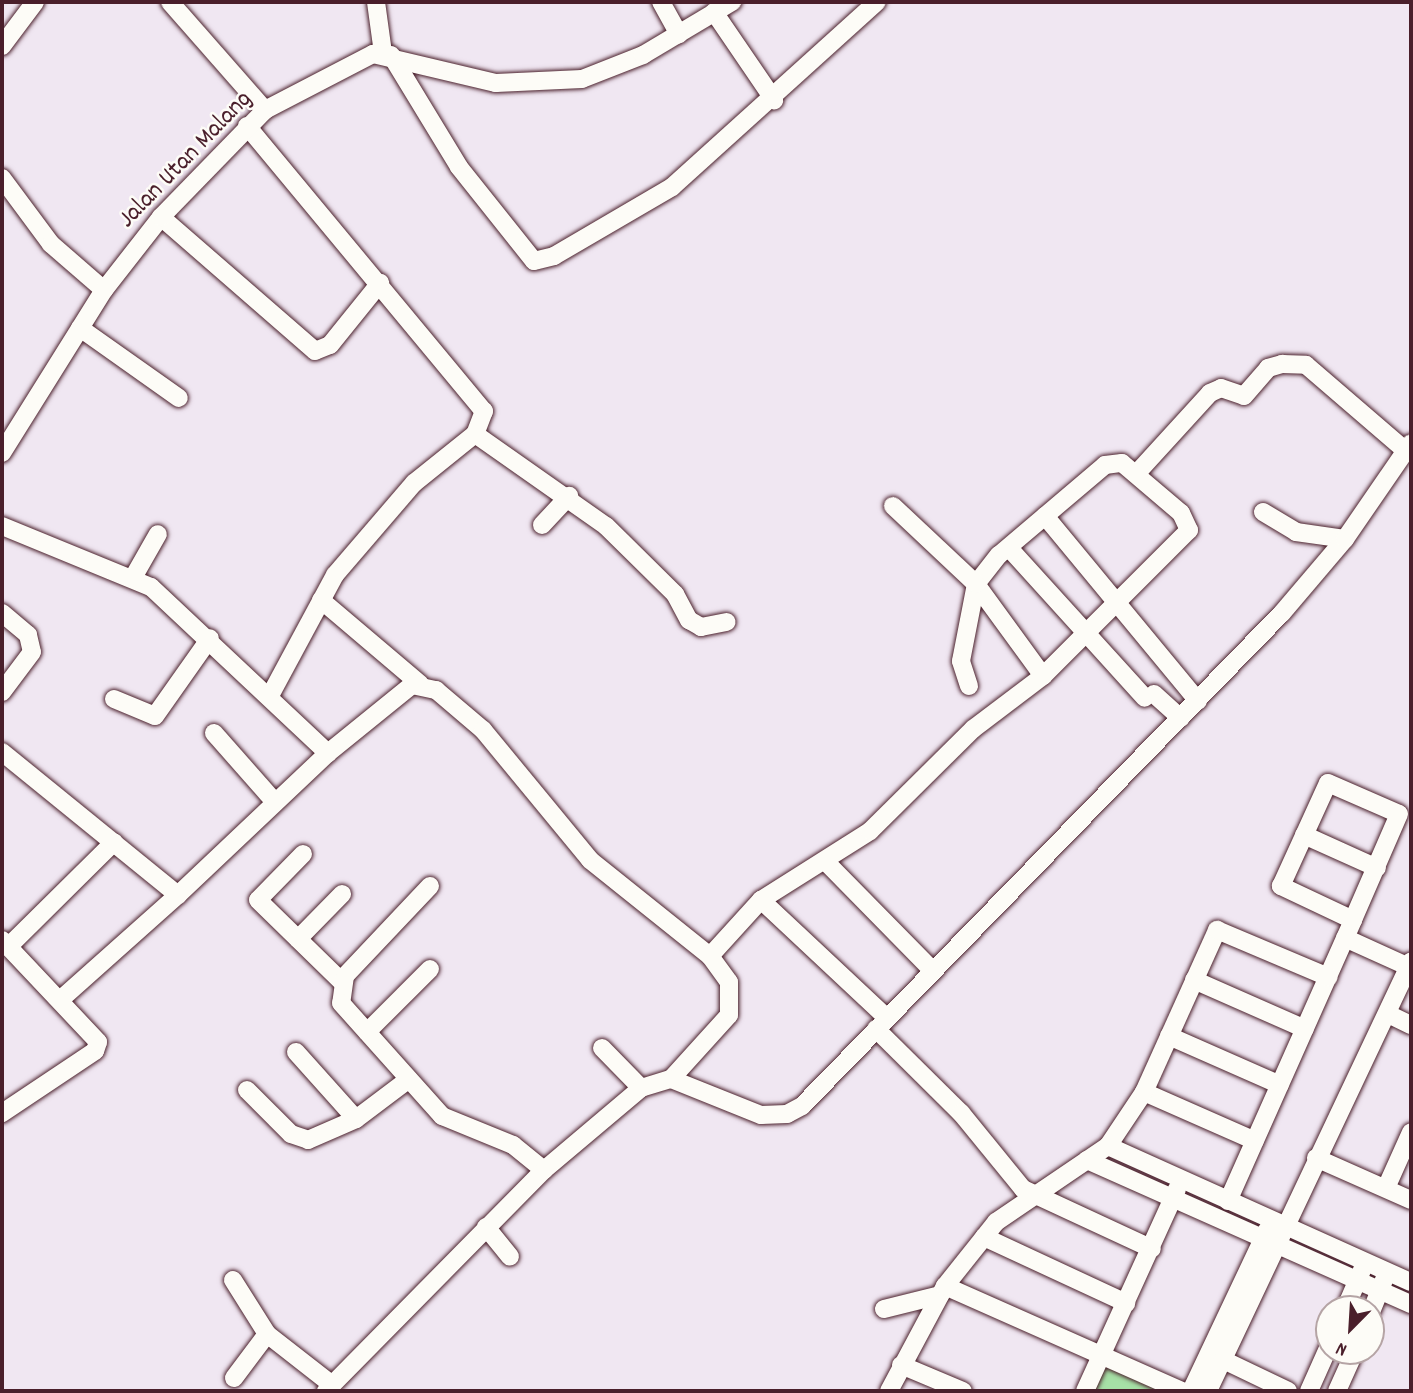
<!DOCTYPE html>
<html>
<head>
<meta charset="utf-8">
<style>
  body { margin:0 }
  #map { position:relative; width:1413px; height:1393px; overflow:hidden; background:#f0e7f2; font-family:Dekko,sans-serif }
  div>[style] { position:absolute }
  .green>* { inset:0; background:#a6e1a6 }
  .roads { filter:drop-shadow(0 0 2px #4a1f2b) drop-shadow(0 0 2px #4a1f2b) }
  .minor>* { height:18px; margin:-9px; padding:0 9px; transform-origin:9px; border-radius:9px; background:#fdfcf7 }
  span { translate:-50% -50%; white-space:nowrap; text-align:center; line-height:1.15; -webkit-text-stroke:5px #fdfcf7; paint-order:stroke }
  .street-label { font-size:26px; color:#4a1f2b }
  .frame { position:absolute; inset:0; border:4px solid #4a1f2b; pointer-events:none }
  .north { position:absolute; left:1315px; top:1295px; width:70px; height:70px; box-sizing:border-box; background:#fdfcf7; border:2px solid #b5a4a5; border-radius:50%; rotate:204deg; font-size:19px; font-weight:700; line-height:28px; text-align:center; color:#4a1f2b }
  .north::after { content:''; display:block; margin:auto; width:24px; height:32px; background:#4a1f2b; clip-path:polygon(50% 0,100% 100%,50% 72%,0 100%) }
</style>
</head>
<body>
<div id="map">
  <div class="green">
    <div style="clip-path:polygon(1102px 1360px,1174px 1391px,1088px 1391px)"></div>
  </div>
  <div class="roads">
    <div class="minor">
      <div style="left:170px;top:2px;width:144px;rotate:48.7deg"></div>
      <div style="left:376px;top:2px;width:51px;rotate:82.2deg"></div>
      <div style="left:661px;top:2px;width:37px;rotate:61deg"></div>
      <div style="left:714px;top:12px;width:107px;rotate:55.7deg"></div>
      <div style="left:2px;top:46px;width:55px;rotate:-53.1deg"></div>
      <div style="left:391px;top:55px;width:131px;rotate:58.7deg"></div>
      <div style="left:459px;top:167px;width:120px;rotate:51.4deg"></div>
      <div style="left:534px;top:261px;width:21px;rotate:-14deg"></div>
      <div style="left:554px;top:256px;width:137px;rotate:-30.3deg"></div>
      <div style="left:672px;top:187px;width:276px;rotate:-42.1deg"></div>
      <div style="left:247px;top:126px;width:371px;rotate:50.3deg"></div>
      <div style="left:484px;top:411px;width:25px;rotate:111deg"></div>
      <div style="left:475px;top:434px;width:78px;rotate:141.2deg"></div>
      <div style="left:414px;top:483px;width:121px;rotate:130.7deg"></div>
      <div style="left:335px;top:575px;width:135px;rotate:118.3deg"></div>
      <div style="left:2px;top:178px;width:82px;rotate:53.4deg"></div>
      <div style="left:51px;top:244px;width:70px;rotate:41deg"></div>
      <div style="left:161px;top:217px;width:204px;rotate:41deg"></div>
      <div style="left:315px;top:351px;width:16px;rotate:-22deg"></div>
      <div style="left:330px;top:345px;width:80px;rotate:-51.1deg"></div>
      <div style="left:80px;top:328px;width:121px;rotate:35.3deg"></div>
      <div style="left:475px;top:434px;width:160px;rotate:35.1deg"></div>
      <div style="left:606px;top:526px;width:97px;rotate:44.6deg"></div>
      <div style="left:675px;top:594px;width:30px;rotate:62deg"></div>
      <div style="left:689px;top:620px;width:14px;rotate:30deg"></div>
      <div style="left:701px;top:627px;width:26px;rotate:-11deg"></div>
      <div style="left:2px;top:453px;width:192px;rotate:-58deg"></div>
      <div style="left:104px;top:290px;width:93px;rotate:-52deg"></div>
      <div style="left:161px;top:217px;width:149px;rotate:-45.8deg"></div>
      <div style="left:265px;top:110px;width:122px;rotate:-27.4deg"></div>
      <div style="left:373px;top:54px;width:126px;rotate:13.3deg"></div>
      <div style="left:496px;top:83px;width:86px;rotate:-2.7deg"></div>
      <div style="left:582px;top:79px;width:66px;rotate:-21.5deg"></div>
      <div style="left:643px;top:55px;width:104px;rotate:-30.8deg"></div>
      <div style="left:1137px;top:473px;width:108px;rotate:-47.6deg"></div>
      <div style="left:1210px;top:393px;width:12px;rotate:-24deg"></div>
      <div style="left:1221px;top:388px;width:24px;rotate:19deg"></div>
      <div style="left:1244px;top:396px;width:37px;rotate:-49deg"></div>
      <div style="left:1268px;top:368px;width:15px;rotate:-16deg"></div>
      <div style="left:1282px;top:364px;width:24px;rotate:2deg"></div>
      <div style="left:1306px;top:365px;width:133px;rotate:40.7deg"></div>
      <div style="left:1263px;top:512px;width:39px;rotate:31deg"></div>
      <div style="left:1296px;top:532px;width:49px;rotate:8.1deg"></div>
      <div style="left:1045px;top:516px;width:240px;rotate:50.4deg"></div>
      <div style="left:542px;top:525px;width:40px;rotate:-47deg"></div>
      <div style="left:2px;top:526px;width:161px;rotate:22.3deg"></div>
      <div style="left:151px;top:587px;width:243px;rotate:43.2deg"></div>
      <div style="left:328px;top:753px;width:207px;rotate:136.6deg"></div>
      <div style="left:178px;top:895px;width:227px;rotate:-140.9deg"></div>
      <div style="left:1009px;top:548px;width:202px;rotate:47.8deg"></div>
      <div style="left:134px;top:576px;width:48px;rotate:-60.3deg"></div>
      <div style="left:321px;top:600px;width:130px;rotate:40.3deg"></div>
      <div style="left:2px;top:613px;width:34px;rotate:40deg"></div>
      <div style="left:28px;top:635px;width:17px;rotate:77deg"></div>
      <div style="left:32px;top:652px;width:50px;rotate:126.9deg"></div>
      <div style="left:969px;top:686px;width:26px;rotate:-108deg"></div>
      <div style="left:961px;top:661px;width:78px;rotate:-79deg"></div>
      <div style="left:976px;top:584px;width:37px;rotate:-52deg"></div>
      <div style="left:999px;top:555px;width:139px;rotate:-40.3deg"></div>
      <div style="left:1105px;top:465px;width:17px;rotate:-7deg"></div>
      <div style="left:1122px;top:463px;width:77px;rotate:40.3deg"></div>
      <div style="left:1181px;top:513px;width:19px;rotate:65deg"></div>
      <div style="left:1189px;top:530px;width:206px;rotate:135deg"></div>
      <div style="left:1154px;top:694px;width:36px;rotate:42deg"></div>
      <div style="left:114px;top:699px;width:44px;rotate:22.5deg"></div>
      <div style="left:155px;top:716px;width:95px;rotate:-54.8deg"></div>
      <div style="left:214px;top:733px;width:91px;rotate:48.6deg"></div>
      <div style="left:328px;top:753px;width:108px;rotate:-39deg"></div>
      <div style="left:412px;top:685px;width:25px;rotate:12deg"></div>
      <div style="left:436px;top:690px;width:62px;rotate:40.4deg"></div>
      <div style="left:483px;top:730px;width:168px;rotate:50.5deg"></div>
      <div style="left:590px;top:860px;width:154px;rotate:38.7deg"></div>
      <div style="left:710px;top:956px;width:32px;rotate:54deg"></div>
      <div style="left:729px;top:982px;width:33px;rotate:90deg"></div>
      <div style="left:729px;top:1015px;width:86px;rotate:132.2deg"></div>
      <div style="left:1304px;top:835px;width:80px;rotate:24.3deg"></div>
      <div style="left:303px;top:854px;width:64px;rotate:134.4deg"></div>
      <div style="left:258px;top:900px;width:116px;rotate:44.3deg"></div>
      <div style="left:825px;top:861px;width:154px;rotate:45.5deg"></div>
      <div style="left:430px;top:886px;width:124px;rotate:133.4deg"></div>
      <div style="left:345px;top:976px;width:27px;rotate:98deg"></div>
      <div style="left:341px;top:1003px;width:152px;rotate:48.2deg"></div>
      <div style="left:442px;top:1116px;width:77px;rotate:22.2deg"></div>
      <div style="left:513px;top:1145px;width:40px;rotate:39deg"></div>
      <div style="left:761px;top:900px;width:173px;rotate:43.1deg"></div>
      <div style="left:1345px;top:938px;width:70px;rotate:24.4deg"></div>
      <div style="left:298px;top:939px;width:63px;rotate:-45.6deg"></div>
      <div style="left:2px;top:940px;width:140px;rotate:46.7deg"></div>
      <div style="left:98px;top:1042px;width:9px;rotate:108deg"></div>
      <div style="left:95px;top:1051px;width:112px;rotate:146.3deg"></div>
      <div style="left:8px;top:947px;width:149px;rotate:-44.7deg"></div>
      <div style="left:710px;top:956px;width:76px;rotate:-47.7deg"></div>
      <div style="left:761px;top:900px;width:129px;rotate:-32.3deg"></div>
      <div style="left:870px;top:831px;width:145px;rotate:-44.7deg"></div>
      <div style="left:973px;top:729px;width:88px;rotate:-37.1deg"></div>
      <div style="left:1043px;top:676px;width:114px;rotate:-126.1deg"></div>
      <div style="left:976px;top:584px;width:114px;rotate:-136.8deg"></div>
      <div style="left:1194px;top:980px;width:121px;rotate:23.8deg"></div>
      <div style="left:60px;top:1000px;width:158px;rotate:-41.7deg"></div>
      <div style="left:1388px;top:1014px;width:25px;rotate:26deg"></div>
      <div style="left:876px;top:1029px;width:120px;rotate:44.7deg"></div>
      <div style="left:961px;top:1113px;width:98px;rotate:50.8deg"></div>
      <div style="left:1023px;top:1189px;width:142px;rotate:24.9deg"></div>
      <div style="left:367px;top:1032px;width:89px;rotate:-45deg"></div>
      <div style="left:1169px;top:1036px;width:121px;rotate:23.8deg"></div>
      <div style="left:602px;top:1048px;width:56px;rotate:45.7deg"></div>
      <div style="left:296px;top:1052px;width:90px;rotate:48.2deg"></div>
      <div style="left:247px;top:1090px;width:62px;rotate:45deg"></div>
      <div style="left:291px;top:1134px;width:18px;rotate:19deg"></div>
      <div style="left:308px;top:1140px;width:52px;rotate:-23.6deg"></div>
      <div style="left:356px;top:1119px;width:66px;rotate:-37deg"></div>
      <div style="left:1144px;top:1092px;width:121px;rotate:23.8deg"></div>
      <div style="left:1108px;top:1146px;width:332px;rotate:24.2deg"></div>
      <div style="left:1316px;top:1158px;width:104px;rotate:23.9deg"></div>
      <div style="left:1087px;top:1160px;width:355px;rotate:24deg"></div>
      <div style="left:1386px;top:1188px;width:61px;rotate:-65.9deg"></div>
      <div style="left:1228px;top:1201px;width:308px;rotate:-66deg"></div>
      <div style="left:1353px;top:920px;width:80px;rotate:-154.7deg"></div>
      <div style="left:1281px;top:886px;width:113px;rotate:-65.5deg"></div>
      <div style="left:1328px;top:783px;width:77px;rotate:23.6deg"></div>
      <div style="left:1399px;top:814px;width:116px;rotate:113.5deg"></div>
      <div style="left:486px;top:1227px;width:38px;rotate:51deg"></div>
      <div style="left:984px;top:1237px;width:157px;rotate:24.9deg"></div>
      <div style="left:233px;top:1280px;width:64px;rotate:57.8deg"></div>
      <div style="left:267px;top:1334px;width:81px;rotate:38deg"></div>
      <div style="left:945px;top:1286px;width:259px;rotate:23.9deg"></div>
      <div style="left:884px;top:1309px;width:58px;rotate:-14deg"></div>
      <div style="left:1345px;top:1309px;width:43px;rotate:-66.4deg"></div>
      <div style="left:1371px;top:1312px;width:35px;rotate:-68deg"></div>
      <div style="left:1213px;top:1355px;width:83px;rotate:25.6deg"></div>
      <div style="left:901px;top:1365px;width:67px;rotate:22.8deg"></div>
      <div style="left:234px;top:1378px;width:55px;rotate:-53.1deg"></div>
      <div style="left:326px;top:1391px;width:310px;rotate:-45.4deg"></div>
      <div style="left:544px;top:1170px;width:127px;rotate:-40.2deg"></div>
      <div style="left:641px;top:1088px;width:31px;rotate:-17deg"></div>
      <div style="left:671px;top:1079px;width:97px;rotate:21.8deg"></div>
      <div style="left:761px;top:1115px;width:26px;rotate:-2deg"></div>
      <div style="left:787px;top:1114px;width:17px;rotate:-28deg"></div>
      <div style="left:802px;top:1106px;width:688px;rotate:-45.77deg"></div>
      <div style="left:1282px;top:613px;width:97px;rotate:-49.6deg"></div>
      <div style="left:1345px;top:539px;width:116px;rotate:-55.5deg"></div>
      <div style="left:889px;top:1391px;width:119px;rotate:-61.9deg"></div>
      <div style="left:945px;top:1286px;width:82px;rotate:-51.4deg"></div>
      <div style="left:996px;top:1222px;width:135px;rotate:-34.2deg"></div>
      <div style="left:1108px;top:1146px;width:65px;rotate:-56.3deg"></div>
      <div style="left:1144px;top:1092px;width:178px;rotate:-65.7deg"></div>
      <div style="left:1217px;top:930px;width:121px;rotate:22.9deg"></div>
      <div style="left:1085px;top:1391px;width:222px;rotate:-65.5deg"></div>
      <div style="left:1191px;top:1391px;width:178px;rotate:-64.7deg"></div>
      <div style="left:1208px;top:1391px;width:475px;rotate:-64.7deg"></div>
      <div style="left:1309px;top:1391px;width:49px;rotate:-66deg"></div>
      <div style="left:1337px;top:1391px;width:44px;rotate:-65.8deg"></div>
    </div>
  </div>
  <div class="street-label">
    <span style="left:186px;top:160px;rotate:-46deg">Jalan Utan Malang</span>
  </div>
  <div class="frame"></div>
  <div class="north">N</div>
</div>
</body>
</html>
